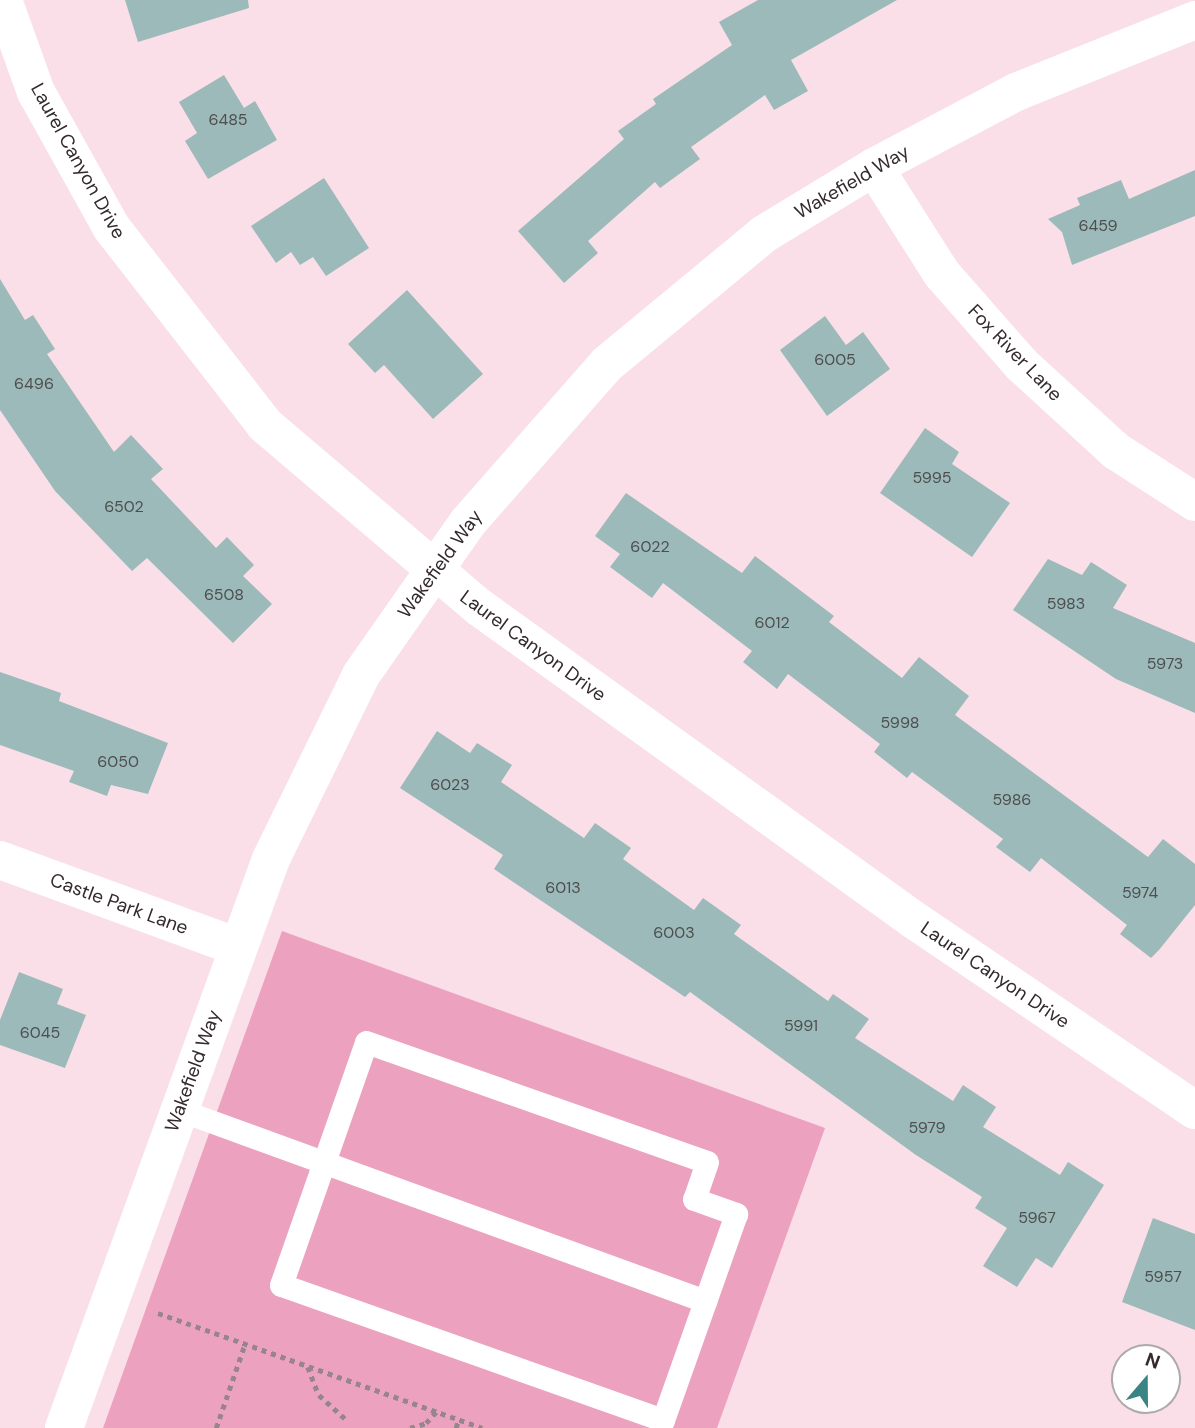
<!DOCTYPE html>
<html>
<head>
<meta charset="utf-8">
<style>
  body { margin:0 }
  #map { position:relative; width:1195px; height:1428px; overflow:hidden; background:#fadfe8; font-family:"DM Sans",sans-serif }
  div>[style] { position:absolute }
  .green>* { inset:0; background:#eca2bf }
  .building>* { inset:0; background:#9cbab9 }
  .path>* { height:4.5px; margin-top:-2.25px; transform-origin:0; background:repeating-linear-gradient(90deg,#97858b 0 5px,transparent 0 10px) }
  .service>* { height:23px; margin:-11.5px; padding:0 11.5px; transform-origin:11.5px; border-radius:11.5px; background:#fff }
  .minor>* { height:38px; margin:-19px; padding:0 19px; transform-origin:19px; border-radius:19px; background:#fff }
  span { translate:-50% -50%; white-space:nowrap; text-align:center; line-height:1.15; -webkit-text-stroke:7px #fff; paint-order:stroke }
  .number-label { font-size:16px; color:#4e4e50 }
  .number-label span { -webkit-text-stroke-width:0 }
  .street-label { font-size:19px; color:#342a2d }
  .north { position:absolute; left:1111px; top:1344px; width:70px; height:70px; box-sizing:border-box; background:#fff; border:2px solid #aeaaab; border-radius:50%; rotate:20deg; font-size:19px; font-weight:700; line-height:28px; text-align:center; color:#342a2d }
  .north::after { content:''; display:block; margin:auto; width:24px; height:32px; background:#3b8484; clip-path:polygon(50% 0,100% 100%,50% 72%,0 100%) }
</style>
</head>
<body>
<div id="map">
  <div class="green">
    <div style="clip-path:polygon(282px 931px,825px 1128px,717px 1428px,103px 1428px)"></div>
  </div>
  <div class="building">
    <div style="clip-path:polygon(125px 0,248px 0,249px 8px,138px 42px)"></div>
    <div style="clip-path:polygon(758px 0,897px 0,791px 60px,808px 91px,774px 110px,765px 95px,691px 147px,700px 159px,660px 188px,655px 182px,588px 241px,598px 253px,564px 283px,518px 231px,624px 139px,618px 131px,656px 104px,653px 99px,732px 45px,719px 22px)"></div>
    <div style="clip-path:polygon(224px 75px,244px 108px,255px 101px,277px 140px,208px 179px,185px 141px,197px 133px,179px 102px)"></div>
    <div style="clip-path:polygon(1195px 170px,1195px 216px,1072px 265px,1062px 232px,1048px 219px,1080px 205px,1077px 198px,1121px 180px,1129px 199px)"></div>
    <div style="clip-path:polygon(324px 178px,369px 248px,326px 276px,313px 257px,300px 265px,291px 252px,276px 263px,251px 226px)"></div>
    <div style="clip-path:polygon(0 279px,25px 320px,33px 315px,55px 349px,47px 354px,114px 452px,131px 435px,163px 469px,151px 479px,216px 548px,227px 537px,254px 565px,243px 576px,272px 604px,233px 643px,147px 558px,132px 571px,55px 491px,0 410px)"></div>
    <div style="clip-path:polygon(407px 290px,483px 374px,433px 419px,384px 365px,375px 373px,348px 344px)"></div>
    <div style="clip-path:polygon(825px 316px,846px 345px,863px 332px,890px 369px,827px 416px,780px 350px)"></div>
    <div style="clip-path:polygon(925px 428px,959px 452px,952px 464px,1010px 503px,972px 557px,880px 493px)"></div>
    <div style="clip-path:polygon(626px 493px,742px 573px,755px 556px,834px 616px,829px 622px,902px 678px,919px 657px,969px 696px,955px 715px,1148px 857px,1163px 839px,1195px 864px,1195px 905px,1159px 950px,1151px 958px,1120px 934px,1127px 925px,1041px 858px,1030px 872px,996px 847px,1003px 839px,912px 772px,907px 778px,874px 752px,880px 744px,788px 674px,777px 689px,743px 662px,752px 651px,663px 583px,652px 598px,610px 567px,620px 554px,595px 536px)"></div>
    <div style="clip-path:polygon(1048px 559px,1082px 575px,1091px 562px,1127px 585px,1113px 608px,1195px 643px,1195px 713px,1116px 679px,1013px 610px)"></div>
    <div style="clip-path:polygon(0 672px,61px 693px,59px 701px,168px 743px,148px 794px,111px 785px,107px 796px,69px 782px,74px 771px,0 745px)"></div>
    <div style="clip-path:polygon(437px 731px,470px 753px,477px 743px,512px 765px,501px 782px,584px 838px,595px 823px,631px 848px,623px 859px,694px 910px,703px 898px,741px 925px,734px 934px,828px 1001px,833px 994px,869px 1019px,855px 1038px,953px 1101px,963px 1085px,996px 1107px,983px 1127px,1060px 1175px,1068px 1162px,1104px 1185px,1052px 1268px,1036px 1258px,1017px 1287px,983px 1266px,1007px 1228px,975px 1208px,982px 1197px,916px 1155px,690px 992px,685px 997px,494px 869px,503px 855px,400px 788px)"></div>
    <div style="clip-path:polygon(19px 972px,63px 989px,57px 1004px,86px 1015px,65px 1068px,0 1045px,0 1020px)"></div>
    <div style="clip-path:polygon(1153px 1218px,1195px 1234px,1195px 1330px,1122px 1302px)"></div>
  </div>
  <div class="path">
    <div style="left:158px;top:1313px;width:344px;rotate:19.5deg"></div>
    <div style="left:308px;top:1367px;width:30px;rotate:69deg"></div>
    <div style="left:319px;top:1395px;width:39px;rotate:42deg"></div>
    <div style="left:216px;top:1428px;width:89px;rotate:-71deg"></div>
    <div style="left:410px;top:1428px;width:17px;rotate:-17deg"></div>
    <div style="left:426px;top:1423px;width:15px;rotate:-48deg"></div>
    <div style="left:456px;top:1428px;width:8px;rotate:-76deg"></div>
  </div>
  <div class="service">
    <div style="left:366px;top:1042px;width:361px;rotate:19.4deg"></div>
    <div style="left:707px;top:1162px;width:39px;rotate:109deg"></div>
    <div style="left:694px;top:1199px;width:45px;rotate:19.7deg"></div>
    <div style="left:736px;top:1214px;width:219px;rotate:109.5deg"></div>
    <div style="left:663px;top:1420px;width:405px;rotate:-160.5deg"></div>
    <div style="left:281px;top:1285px;width:257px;rotate:-70.7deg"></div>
    <div style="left:180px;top:1110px;width:559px;rotate:19.99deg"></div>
  </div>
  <div class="minor">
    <div style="left:3px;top:0;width:98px;rotate:70.3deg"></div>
    <div style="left:36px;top:92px;width:154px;rotate:60.9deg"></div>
    <div style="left:111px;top:227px;width:251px;rotate:52.1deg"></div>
    <div style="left:265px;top:425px;width:281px;rotate:40.4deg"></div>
    <div style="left:479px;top:607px;width:536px;rotate:35.74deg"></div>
    <div style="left:914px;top:920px;width:339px;rotate:34.1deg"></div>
    <div style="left:874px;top:167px;width:127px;rotate:57.6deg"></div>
    <div style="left:942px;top:274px;width:121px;rotate:48.7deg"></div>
    <div style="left:1022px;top:365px;width:127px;rotate:42.5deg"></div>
    <div style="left:1116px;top:451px;width:94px;rotate:32.8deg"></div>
    <div style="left:0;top:860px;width:253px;rotate:20.1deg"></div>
    <div style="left:64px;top:1428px;width:605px;rotate:-70.01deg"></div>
    <div style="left:271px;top:859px;width:205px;rotate:-63.9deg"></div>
    <div style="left:361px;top:675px;width:188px;rotate:-55deg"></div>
    <div style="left:469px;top:521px;width:209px;rotate:-48.7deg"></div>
    <div style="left:607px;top:364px;width:204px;rotate:-39.6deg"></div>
    <div style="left:764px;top:234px;width:129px;rotate:-31.3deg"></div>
    <div style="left:874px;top:167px;width:161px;rotate:-27.8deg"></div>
    <div style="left:1016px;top:92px;width:193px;rotate:-21.9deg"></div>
  </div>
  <div class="number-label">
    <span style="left:228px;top:120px">6485</span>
    <span style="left:1098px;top:226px">6459</span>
    <span style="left:835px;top:360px">6005</span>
    <span style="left:34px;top:384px">6496</span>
    <span style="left:932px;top:478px">5995</span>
    <span style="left:124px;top:507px">6502</span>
    <span style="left:650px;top:547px">6022</span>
    <span style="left:224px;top:595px">6508</span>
    <span style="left:1066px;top:604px">5983</span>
    <span style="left:772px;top:623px">6012</span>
    <span style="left:1165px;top:664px">5973</span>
    <span style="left:900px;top:723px">5998</span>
    <span style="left:118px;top:762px">6050</span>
    <span style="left:450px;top:785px">6023</span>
    <span style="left:1012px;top:800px">5986</span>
    <span style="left:563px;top:888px">6013</span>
    <span style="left:1140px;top:893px">5974</span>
    <span style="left:674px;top:933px">6003</span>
    <span style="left:801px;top:1026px">5991</span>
    <span style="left:40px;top:1033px">6045</span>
    <span style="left:927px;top:1128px">5979</span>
    <span style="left:1037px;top:1218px">5967</span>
    <span style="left:1163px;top:1277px">5957</span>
  </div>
  <div class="street-label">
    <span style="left:78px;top:161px;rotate:61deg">Laurel Canyon Drive</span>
    <span style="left:852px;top:182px;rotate:-30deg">Wakefield Way</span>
    <span style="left:1015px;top:353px;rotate:46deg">Fox River Lane</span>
    <span style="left:440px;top:564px;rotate:-54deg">Wakefield Way</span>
    <span style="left:533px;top:646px;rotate:36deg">Laurel Canyon Drive</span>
    <span style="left:119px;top:904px;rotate:20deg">Castle Park Lane</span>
    <span style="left:995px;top:975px;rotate:34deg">Laurel Canyon Drive</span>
    <span style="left:193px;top:1071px;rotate:-70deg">Wakefield Way</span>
  </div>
  <div class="north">N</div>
</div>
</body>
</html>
